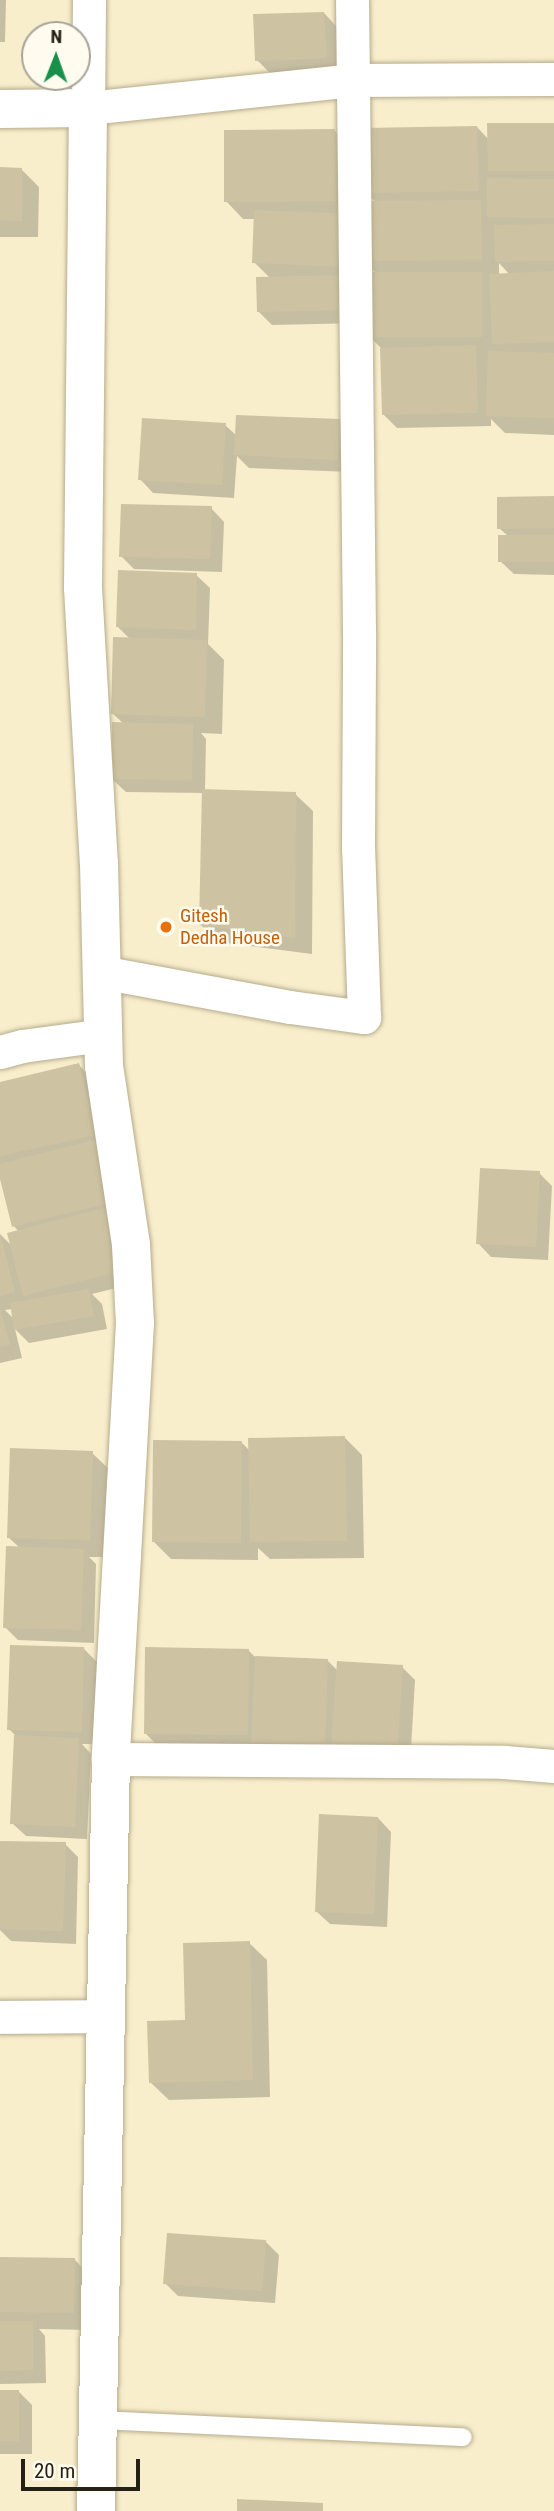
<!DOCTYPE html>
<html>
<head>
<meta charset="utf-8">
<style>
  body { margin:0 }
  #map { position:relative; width:554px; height:2511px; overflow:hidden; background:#f8eecc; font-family:"Roboto Condensed",sans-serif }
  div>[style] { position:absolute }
  .shadow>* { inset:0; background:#0003 }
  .building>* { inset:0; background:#cdc3a3 }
  .roads { filter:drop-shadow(0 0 2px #b6ac8d) drop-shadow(0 0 2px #b6ac8d) }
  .lane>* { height:18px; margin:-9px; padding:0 9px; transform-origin:9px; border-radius:9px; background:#fff }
  .street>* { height:33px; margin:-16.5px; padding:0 16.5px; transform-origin:16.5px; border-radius:16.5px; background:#fff }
  .secondary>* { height:38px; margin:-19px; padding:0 19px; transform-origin:19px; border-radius:19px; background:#fff }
  .dots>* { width:19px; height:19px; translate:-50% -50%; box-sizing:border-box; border:4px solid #fffbee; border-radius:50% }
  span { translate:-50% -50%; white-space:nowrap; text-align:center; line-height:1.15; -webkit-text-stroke:5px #fffbee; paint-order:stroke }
  .food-label { font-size:19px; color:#c56008 }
  .left { translate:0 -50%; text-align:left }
  .north { position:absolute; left:21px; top:21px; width:70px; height:70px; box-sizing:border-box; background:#fffbee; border:2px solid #a8a497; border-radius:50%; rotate:1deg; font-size:19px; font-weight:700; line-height:28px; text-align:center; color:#252115 }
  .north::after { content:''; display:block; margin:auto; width:24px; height:32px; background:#18904b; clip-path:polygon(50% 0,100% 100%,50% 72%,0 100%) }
  .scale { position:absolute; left:21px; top:2459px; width:119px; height:32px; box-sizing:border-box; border:4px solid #252115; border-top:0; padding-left:9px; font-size:21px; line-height:24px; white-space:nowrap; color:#252115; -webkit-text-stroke:5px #fffbee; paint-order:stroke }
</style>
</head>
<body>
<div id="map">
  <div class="shadow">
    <div style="clip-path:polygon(0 0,6px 0,5px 42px,0 42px)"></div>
    <div style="clip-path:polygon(324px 13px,337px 27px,339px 71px,270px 73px,257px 60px)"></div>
    <div style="clip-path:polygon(evenodd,554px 125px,554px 435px,505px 433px,491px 419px,491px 426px,397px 428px,383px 414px,382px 349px,369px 336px,376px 273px,362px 260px,362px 323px,272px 325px,258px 311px,270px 278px,254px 262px,256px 219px,243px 219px,226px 201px,335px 131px,352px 149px,353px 218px,377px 203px,366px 193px,477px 127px,489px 140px,554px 125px,499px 263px,510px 275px,499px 275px,499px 263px)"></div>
    <div style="clip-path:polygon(0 169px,21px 169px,39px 187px,38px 237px,0 237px)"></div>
    <div style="clip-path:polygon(339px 421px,352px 434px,351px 472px,249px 468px,237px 456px,234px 498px,153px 493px,140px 479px,225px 425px,237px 436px)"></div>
    <div style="clip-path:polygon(554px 498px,554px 575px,514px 574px,500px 561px,508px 536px,499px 528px)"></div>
    <div style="clip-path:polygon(211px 508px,224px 522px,222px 572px,134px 569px,121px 556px)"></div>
    <div style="clip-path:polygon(196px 575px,210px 588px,208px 644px,224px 660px,222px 734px,201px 733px,206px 739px,205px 791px,295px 794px,313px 811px,312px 954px,218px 942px,200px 924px,204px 793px,126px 792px,112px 779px,124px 724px,113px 714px,131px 640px,118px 627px)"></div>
    <div style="clip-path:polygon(evenodd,79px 1065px,96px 1083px,140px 1282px,92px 1294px,102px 1304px,107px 1329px,29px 1343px,15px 1329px,22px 1358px,0 1363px,0 1234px,12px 1246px,19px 1232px,14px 1226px,0 1172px,0 1084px,79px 1065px,12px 1309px,14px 1319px,5px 1310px,12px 1309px)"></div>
    <div style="clip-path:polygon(539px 1173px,552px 1186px,548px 1260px,491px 1257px,478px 1243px)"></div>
    <div style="clip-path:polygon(345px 1438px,362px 1455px,364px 1558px,270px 1559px,258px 1548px,258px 1560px,171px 1559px,153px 1541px,242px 1443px,250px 1451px)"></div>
    <div style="clip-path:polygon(92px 1453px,110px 1470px,107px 1557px,89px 1557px,96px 1564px,94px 1643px,18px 1640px,5px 1627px,20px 1548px,8px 1537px)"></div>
    <div style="clip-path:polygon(84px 1649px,97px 1662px,94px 1744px,82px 1744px,91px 1754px,87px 1839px,26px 1836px,12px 1823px,16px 1736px,9px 1729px)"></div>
    <div style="clip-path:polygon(248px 1650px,256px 1658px,328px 1661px,338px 1671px,402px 1667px,415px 1680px,410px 1766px,163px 1751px,145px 1733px)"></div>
    <div style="clip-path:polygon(378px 1818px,391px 1832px,387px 1927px,330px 1924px,316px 1911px)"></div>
    <div style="clip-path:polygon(0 1843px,65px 1844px,78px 1857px,76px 1944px,11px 1941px,0 1930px)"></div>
    <div style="clip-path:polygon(249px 1943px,267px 1960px,270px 2097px,169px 2100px,151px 2083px,187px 2021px)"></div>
    <div style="clip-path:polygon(266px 2242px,279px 2255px,275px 2303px,178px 2296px,165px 2283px)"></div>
    <div style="clip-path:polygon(0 2259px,75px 2260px,92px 2278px,91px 2330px,39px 2329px,45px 2336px,46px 2383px,0 2384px)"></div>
    <div style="clip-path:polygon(0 2392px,19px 2392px,32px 2405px,32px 2454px,0 2454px)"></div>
  </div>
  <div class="building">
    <div style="clip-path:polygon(324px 12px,327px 58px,255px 61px,253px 14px)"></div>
    <div style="clip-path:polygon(487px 123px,554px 123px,554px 171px,488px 171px)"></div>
    <div style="clip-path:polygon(477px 126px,479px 191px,365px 193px,363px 128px)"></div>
    <div style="clip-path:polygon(335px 129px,336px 201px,224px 202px,224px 130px)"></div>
    <div style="clip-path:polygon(0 167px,22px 168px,22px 221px,0 220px)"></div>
    <div style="clip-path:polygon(487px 178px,554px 179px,554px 218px,487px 217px)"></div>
    <div style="clip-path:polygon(481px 200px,482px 260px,361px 261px,360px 201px)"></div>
    <div style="clip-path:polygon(254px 210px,351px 214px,349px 267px,252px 263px)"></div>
    <div style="clip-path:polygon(554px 224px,554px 261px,495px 262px,494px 225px)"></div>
    <div style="clip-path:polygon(554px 271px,554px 342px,492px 344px,489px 274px)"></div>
    <div style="clip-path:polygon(368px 272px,482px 272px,482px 337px,367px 337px)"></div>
    <div style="clip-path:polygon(349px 275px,349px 310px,257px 312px,256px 277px)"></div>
    <div style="clip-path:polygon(476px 345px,478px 413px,382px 415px,380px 348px)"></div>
    <div style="clip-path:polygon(488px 351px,554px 353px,554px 418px,486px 416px)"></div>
    <div style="clip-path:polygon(236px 415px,340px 419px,338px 460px,234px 455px)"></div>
    <div style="clip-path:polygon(142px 418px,226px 423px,222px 485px,138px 480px)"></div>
    <div style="clip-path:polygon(554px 496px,554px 528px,497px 529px,497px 497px)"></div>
    <div style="clip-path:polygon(121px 504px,212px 506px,210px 559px,119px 557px)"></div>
    <div style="clip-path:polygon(498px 535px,554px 535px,554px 562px,498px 562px)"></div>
    <div style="clip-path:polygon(118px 570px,197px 573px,196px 630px,116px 627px)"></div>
    <div style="clip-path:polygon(113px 637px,207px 640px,205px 717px,111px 714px)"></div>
    <div style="clip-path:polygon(112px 722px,193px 724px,192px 780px,111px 779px)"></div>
    <div style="clip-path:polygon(202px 789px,296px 792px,295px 938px,199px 925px)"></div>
    <div style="clip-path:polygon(79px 1063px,96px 1135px,0 1156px,0 1082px)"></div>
    <div style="clip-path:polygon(101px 1138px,117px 1201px,12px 1227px,0 1179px,0 1164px)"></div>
    <div style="clip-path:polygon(480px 1168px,540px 1171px,536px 1247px,476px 1244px)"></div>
    <div style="clip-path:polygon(112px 1206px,128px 1269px,23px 1296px,7px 1233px)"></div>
    <div style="clip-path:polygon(1px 1237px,15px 1292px,0 1296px,0 1238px)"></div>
    <div style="clip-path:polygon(89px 1289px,94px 1316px,14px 1330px,10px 1303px)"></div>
    <div style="clip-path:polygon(0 1308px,10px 1345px,0 1347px)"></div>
    <div style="clip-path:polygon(345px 1436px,347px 1541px,250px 1542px,248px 1438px)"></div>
    <div style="clip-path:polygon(153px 1440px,242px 1441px,241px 1543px,152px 1542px)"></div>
    <div style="clip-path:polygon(10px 1448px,93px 1451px,90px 1540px,7px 1538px)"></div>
    <div style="clip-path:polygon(6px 1546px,84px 1549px,81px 1630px,3px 1628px)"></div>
    <div style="clip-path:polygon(10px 1645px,84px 1647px,82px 1732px,7px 1730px)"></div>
    <div style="clip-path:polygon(145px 1647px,249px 1649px,248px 1735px,144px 1734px)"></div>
    <div style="clip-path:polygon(255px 1656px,328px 1659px,325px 1749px,251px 1745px)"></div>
    <div style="clip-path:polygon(337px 1661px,403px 1665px,397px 1754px,331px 1750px)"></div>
    <div style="clip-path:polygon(14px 1735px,79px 1738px,75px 1827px,10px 1824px)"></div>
    <div style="clip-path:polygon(319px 1814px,378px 1817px,374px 1914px,315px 1912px)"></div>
    <div style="clip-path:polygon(0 1841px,66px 1842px,63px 1931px,0 1929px)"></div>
    <div style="clip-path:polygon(250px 1941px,253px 2080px,149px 2083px,147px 2021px,185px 2020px,183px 1943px)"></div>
    <div style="clip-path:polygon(167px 2233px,266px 2240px,262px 2291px,163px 2284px)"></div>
    <div style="clip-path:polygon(0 2257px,75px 2258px,74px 2313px,0 2312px)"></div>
    <div style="clip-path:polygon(0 2321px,33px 2321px,33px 2370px,0 2371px)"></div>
    <div style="clip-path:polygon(0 2390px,19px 2390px,19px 2441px,0 2441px)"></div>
    <div style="clip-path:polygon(237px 2499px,323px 2503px,323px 2511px,237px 2511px)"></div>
  </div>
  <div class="roads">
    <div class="lane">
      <div style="left:98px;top:2420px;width:365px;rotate:2.7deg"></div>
    </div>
    <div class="street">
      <div style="left:89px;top:0;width:108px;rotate:90.5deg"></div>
      <div style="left:88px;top:108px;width:266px;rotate:-6deg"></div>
      <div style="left:353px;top:80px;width:201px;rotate:-0.3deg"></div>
      <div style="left:101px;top:972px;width:192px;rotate:10.5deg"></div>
      <div style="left:290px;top:1007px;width:75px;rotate:7.7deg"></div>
      <div style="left:364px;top:1017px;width:168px;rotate:-92deg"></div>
      <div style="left:358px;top:849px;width:217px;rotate:-89.7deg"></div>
      <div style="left:359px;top:632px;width:632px;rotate:-90.63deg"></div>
      <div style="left:0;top:1052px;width:23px;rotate:-15deg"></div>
      <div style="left:22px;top:1046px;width:82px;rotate:-7.7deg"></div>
      <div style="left:111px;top:1759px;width:393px;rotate:0.4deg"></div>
      <div style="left:504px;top:1762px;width:50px;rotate:4.6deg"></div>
      <div style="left:0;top:2017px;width:106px;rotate:-0.5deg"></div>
    </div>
    <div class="secondary">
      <div style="left:0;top:109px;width:88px;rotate:-0.7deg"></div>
      <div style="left:88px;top:108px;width:480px;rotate:90.6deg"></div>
      <div style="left:83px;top:588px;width:275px;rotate:86.7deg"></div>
      <div style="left:99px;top:863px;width:203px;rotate:88.6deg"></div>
      <div style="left:104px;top:1066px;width:181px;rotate:81.4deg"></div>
      <div style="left:131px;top:1245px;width:78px;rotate:87.1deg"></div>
      <div style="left:135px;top:1323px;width:437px;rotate:93.2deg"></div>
      <div style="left:111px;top:1759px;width:752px;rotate:91.14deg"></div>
    </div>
  </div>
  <div class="dots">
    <div style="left:166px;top:927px;background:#e8710a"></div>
  </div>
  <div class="food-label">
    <span class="left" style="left:180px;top:927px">Gitesh<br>Dedha House</span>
  </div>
  <div class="north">N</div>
  <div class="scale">20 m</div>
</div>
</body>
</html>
